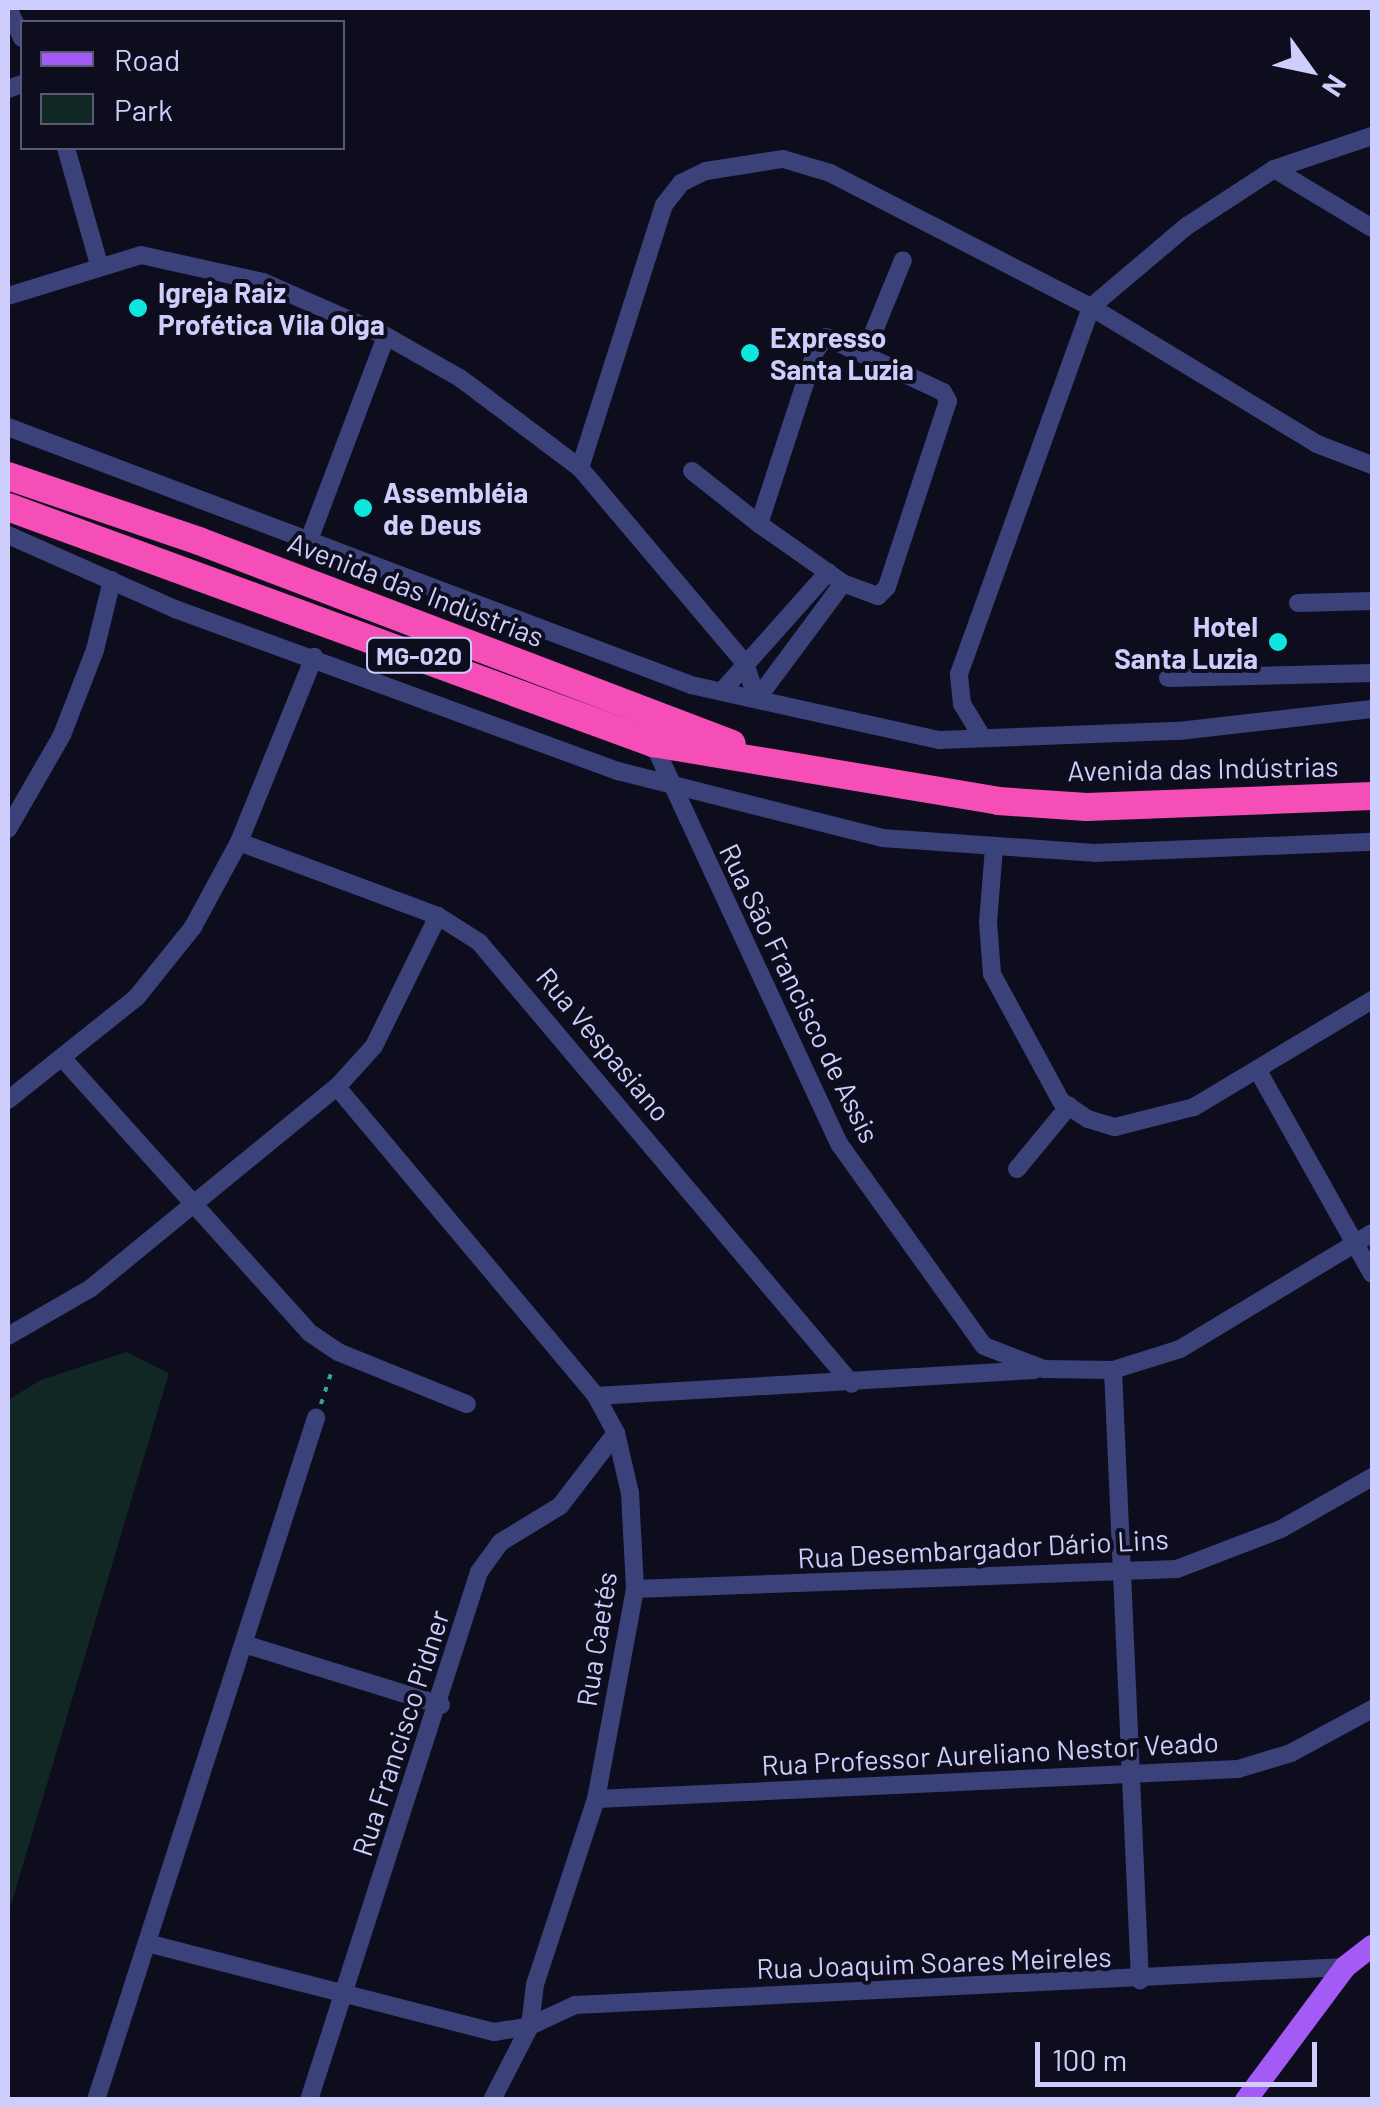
<!DOCTYPE html>
<html>
<head>
<meta charset="utf-8">
<style>
  body { margin:0 }
  #map { position:relative; width:1380px; height:2107px; overflow:hidden; background:#0e0d1e; font-family:Barlow,sans-serif }
  div>[style] { position:absolute }
  .green>* { inset:0; background:#112723 }
  .path>* { height:4px; margin-top:-2px; transform-origin:0; background:repeating-linear-gradient(90deg,#34a990 0 5px,transparent 0 13px) }
  .minor>* { height:18px; margin:-9px; padding:0 9px; transform-origin:9px; border-radius:9px; background:#3b427a }
  .major>* { height:22px; margin:-11px; padding:0 11px; transform-origin:11px; border-radius:11px; background:#a45af5 }
  .highway>* { height:28px; margin:-14px; padding:0 14px; transform-origin:14px; border-radius:14px; background:#f54fb7 }
  .dots>* { width:28px; height:28px; translate:-50% -50%; box-sizing:border-box; border:5px solid #0e0d1e; border-radius:50% }
  span { translate:-50% -50%; white-space:nowrap; text-align:center; line-height:1.15; -webkit-text-stroke:8px #0e0d1e; paint-order:stroke }
  .shield-label span { padding:2px 8px; background:#0e0d1e; border:2px solid; border-radius:8px; -webkit-text-stroke-width:0 }
  .shield-label { font-size:25px; color:#cdcefc; font-weight:700 }
  .poi-label { font-size:28px; color:#cdcefc; font-weight:700 }
  .left { translate:0 -50%; text-align:left }
  .right { translate:-100% -50%; text-align:right }
  .street-label { font-size:28px; color:#cdcefc }
  .frame { position:absolute; inset:0; border:10px solid #cdcefc; pointer-events:none }
  .legend { position:absolute; left:20px; top:20px; width:325px; height:130px; box-sizing:border-box; background:#0e0d1e; border:2px solid #5a5a77; margin:0; padding:12px 18px; list-style:none; font-size:30px; color:#cdcefc }
  .legend li { display:flex; align-items:center; gap:20px; height:50px }
  .legend b { width:50px; border:2px solid #5a5a77 }
  .north { position:absolute; left:1260px; top:20px; width:100px; height:100px; -webkit-text-stroke:8px #0e0d1e; paint-order:stroke; rotate:123deg; font-size:28px; font-weight:700; line-height:40px; text-align:center; color:#cdcefc }
  .north::after { content:''; display:block; margin:auto; width:35px; height:45px; background:#cdcefc; clip-path:polygon(50% 0,100% 100%,50% 72%,0 100%) }
  .scale { position:absolute; left:1035px; top:2042px; width:282px; height:45px; box-sizing:border-box; border:5px solid #cdcefc; border-top:0; padding-left:12px; font-size:30px; line-height:35px; white-space:nowrap; color:#cdcefc; -webkit-text-stroke:8px #0e0d1e; paint-order:stroke }
</style>
</head>
<body>
<div id="map">
  <div class="green">
    <div style="clip-path:polygon(126px 1352px,169px 1373px,8px 1915px,8px 1400px,41px 1380px)"></div>
  </div>
  <div class="path">
    <div style="left:321px;top:1404px;width:35px;rotate:-72deg"></div>
  </div>
  <div class="minor">
    <div style="left:8px;top:8px;width:33px;rotate:65deg"></div>
    <div style="left:8px;top:89px;width:15px;rotate:-20deg"></div>
    <div style="left:66px;top:148px;width:122px;rotate:74.2deg"></div>
    <div style="left:1274px;top:169px;width:114px;rotate:31deg"></div>
    <div style="left:8px;top:296px;width:139px;rotate:-17.1deg"></div>
    <div style="left:141px;top:255px;width:125px;rotate:12.5deg"></div>
    <div style="left:263px;top:282px;width:134px;rotate:23.7deg"></div>
    <div style="left:386px;top:336px;width:85px;rotate:29.6deg"></div>
    <div style="left:460px;top:378px;width:150px;rotate:36.9deg"></div>
    <div style="left:580px;top:468px;width:255px;rotate:49.8deg"></div>
    <div style="left:745px;top:663px;width:38px;rotate:72deg"></div>
    <div style="left:826px;top:337px;width:129px;rotate:25.2deg"></div>
    <div style="left:943px;top:392px;width:10px;rotate:61deg"></div>
    <div style="left:948px;top:401px;width:196px;rotate:108.2deg"></div>
    <div style="left:887px;top:587px;width:13px;rotate:135deg"></div>
    <div style="left:878px;top:596px;width:37px;rotate:-160deg"></div>
    <div style="left:843px;top:583px;width:103px;rotate:-144.9deg"></div>
    <div style="left:759px;top:524px;width:183px;rotate:-71.9deg"></div>
    <div style="left:816px;top:350px;width:16px;rotate:-52deg"></div>
    <div style="left:865px;top:353px;width:100px;rotate:-67.8deg"></div>
    <div style="left:8px;top:427px;width:730px;rotate:20.69deg"></div>
    <div style="left:691px;top:685px;width:255px;rotate:12.5deg"></div>
    <div style="left:940px;top:740px;width:239px;rotate:-2.2deg"></div>
    <div style="left:1179px;top:731px;width:194px;rotate:-6.5deg"></div>
    <div style="left:580px;top:468px;width:276px;rotate:-72.3deg"></div>
    <div style="left:664px;top:205px;width:28px;rotate:-52deg"></div>
    <div style="left:681px;top:183px;width:28px;rotate:-26deg"></div>
    <div style="left:706px;top:171px;width:78px;rotate:-8.9deg"></div>
    <div style="left:783px;top:159px;width:49px;rotate:16.6deg"></div>
    <div style="left:830px;top:173px;width:293px;rotate:27.2deg"></div>
    <div style="left:1091px;top:307px;width:264px;rotate:31.2deg"></div>
    <div style="left:1317px;top:444px;width:59px;rotate:20.9deg"></div>
    <div style="left:692px;top:471px;width:85px;rotate:38.3deg"></div>
    <div style="left:8px;top:535px;width:183px;rotate:23.9deg"></div>
    <div style="left:175px;top:609px;width:472px;rotate:20.1deg"></div>
    <div style="left:618px;top:771px;width:272px;rotate:14.2deg"></div>
    <div style="left:882px;top:838px;width:213px;rotate:4deg"></div>
    <div style="left:1094px;top:853px;width:278px;rotate:-2.3deg"></div>
    <div style="left:309px;top:540px;width:218px;rotate:-69.3deg"></div>
    <div style="left:1298px;top:603px;width:74px;rotate:-1.5deg"></div>
    <div style="left:1168px;top:678px;width:204px;rotate:-1.4deg"></div>
    <div style="left:723px;top:690px;width:158px;rotate:-48.3deg"></div>
    <div style="left:757px;top:699px;width:144px;rotate:-53.4deg"></div>
    <div style="left:982px;top:737px;width:39px;rotate:-121deg"></div>
    <div style="left:962px;top:704px;width:30px;rotate:-96deg"></div>
    <div style="left:959px;top:674px;width:390px;rotate:-70.2deg"></div>
    <div style="left:1091px;top:307px;width:126px;rotate:-40.2deg"></div>
    <div style="left:1187px;top:226px;width:104px;rotate:-33.2deg"></div>
    <div style="left:1274px;top:169px;width:103px;rotate:-18.6deg"></div>
    <div style="left:653px;top:743px;width:443px;rotate:65.1deg"></div>
    <div style="left:840px;top:1145px;width:247px;rotate:54.4deg"></div>
    <div style="left:984px;top:1346px;width:64px;rotate:21deg"></div>
    <div style="left:1044px;top:1369px;width:69px;rotate:0.8deg"></div>
    <div style="left:1113px;top:1370px;width:70px;rotate:-17.4deg"></div>
    <div style="left:1180px;top:1349px;width:224px;rotate:-31.1deg"></div>
    <div style="left:8px;top:829px;width:108px;rotate:-60.1deg"></div>
    <div style="left:62px;top:735px;width:91px;rotate:-68.8deg"></div>
    <div style="left:95px;top:650px;width:72px;rotate:-76.3deg"></div>
    <div style="left:239px;top:842px;width:212px;rotate:20.4deg"></div>
    <div style="left:438px;top:916px;width:49px;rotate:32.4deg"></div>
    <div style="left:479px;top:942px;width:578px;rotate:49.84deg"></div>
    <div style="left:994px;top:848px;width:74px;rotate:94.6deg"></div>
    <div style="left:988px;top:922px;width:52px;rotate:85.6deg"></div>
    <div style="left:992px;top:974px;width:145px;rotate:61.5deg"></div>
    <div style="left:1061px;top:1101px;width:32px;rotate:34deg"></div>
    <div style="left:1088px;top:1119px;width:28px;rotate:17deg"></div>
    <div style="left:1115px;top:1127px;width:81px;rotate:-14.2deg"></div>
    <div style="left:1194px;top:1107px;width:208px;rotate:-31deg"></div>
    <div style="left:65px;top:1061px;width:366px;rotate:48deg"></div>
    <div style="left:310px;top:1333px;width:34px;rotate:34deg"></div>
    <div style="left:338px;top:1352px;width:139px;rotate:22deg"></div>
    <div style="left:1257px;top:1069px;width:235px;rotate:60.7deg"></div>
    <div style="left:337px;top:1087px;width:403px;rotate:50deg"></div>
    <div style="left:596px;top:1396px;width:42px;rotate:61.6deg"></div>
    <div style="left:616px;top:1433px;width:62px;rotate:76.9deg"></div>
    <div style="left:630px;top:1493px;width:96px;rotate:87deg"></div>
    <div style="left:635px;top:1589px;width:214px;rotate:100.5deg"></div>
    <div style="left:596px;top:1799px;width:195px;rotate:108.2deg"></div>
    <div style="left:535px;top:1984px;width:42px;rotate:96.8deg"></div>
    <div style="left:530px;top:2026px;width:83px;rotate:117.2deg"></div>
    <div style="left:8px;top:1100px;width:164px;rotate:-38.6deg"></div>
    <div style="left:136px;top:998px;width:91px;rotate:-51.2deg"></div>
    <div style="left:193px;top:927px;width:97px;rotate:-61.6deg"></div>
    <div style="left:239px;top:842px;width:200px;rotate:-67.9deg"></div>
    <div style="left:1017px;top:1169px;width:82px;rotate:-50.5deg"></div>
    <div style="left:8px;top:1336px;width:96px;rotate:-30deg"></div>
    <div style="left:91px;top:1288px;width:318px;rotate:-39.3deg"></div>
    <div style="left:337px;top:1087px;width:55px;rotate:-47.9deg"></div>
    <div style="left:374px;top:1046px;width:145px;rotate:-63.8deg"></div>
    <div style="left:1113px;top:1370px;width:611px;rotate:87.47deg"></div>
    <div style="left:596px;top:1396px;width:439px;rotate:-3.4deg"></div>
    <div style="left:635px;top:1589px;width:542px;rotate:-2.11deg"></div>
    <div style="left:1177px;top:1569px;width:111px;rotate:-21deg"></div>
    <div style="left:1281px;top:1529px;width:105px;rotate:-29.7deg"></div>
    <div style="left:247px;top:1645px;width:203px;rotate:17.2deg"></div>
    <div style="left:596px;top:1799px;width:643px;rotate:-2.68deg"></div>
    <div style="left:1238px;top:1769px;width:55px;rotate:-16.8deg"></div>
    <div style="left:1291px;top:1753px;width:92px;rotate:-28.5deg"></div>
    <div style="left:147px;top:1943px;width:358px;rotate:14.4deg"></div>
    <div style="left:494px;top:2032px;width:36px;rotate:-9deg"></div>
    <div style="left:530px;top:2026px;width:50px;rotate:-25deg"></div>
    <div style="left:575px;top:2005px;width:771px;rotate:-2.83deg"></div>
    <div style="left:96px;top:2100px;width:717px;rotate:-72.12deg"></div>
    <div style="left:309px;top:2100px;width:555px;rotate:-72.15deg"></div>
    <div style="left:479px;top:1572px;width:37px;rotate:-54deg"></div>
    <div style="left:501px;top:1542px;width:69px;rotate:-31.4deg"></div>
    <div style="left:560px;top:1506px;width:92px;rotate:-52.5deg"></div>
  </div>
  <div class="major">
    <div style="left:1246px;top:2100px;width:166px;rotate:-53.3deg"></div>
    <div style="left:1345px;top:1967px;width:34px;rotate:-38deg"></div>
  </div>
  <div class="highway">
    <div style="left:8px;top:476px;width:202px;rotate:18.8deg"></div>
    <div style="left:199px;top:541px;width:570px;rotate:20.85deg"></div>
    <div style="left:8px;top:507px;width:687px;rotate:20.1deg"></div>
    <div style="left:653px;top:743px;width:350px;rotate:9.5deg"></div>
    <div style="left:998px;top:801px;width:89px;rotate:3.9deg"></div>
    <div style="left:1087px;top:807px;width:285px;rotate:-2.2deg"></div>
  </div>
  <div class="dots">
    <div style="left:138px;top:308px;background:#0ee7dd"></div>
    <div style="left:750px;top:353px;background:#0ee7dd"></div>
    <div style="left:363px;top:508px;background:#0ee7dd"></div>
    <div style="left:1278px;top:642px;background:#0ee7dd"></div>
  </div>
  <div class="shield-label">
    <span style="left:419px;top:655px">MG-020</span>
  </div>
  <div class="poi-label">
    <span class="left" style="left:158px;top:308px">Igreja Raiz<br>Profética Vila Olga</span>
    <span class="left" style="left:770px;top:353px">Expresso<br>Santa Luzia</span>
    <span class="left" style="left:383px;top:508px">Assembléia<br>de Deus</span>
    <span class="right" style="left:1258px;top:642px">Hotel<br>Santa Luzia</span>
  </div>
  <div class="street-label">
    <span style="left:416px;top:589px;rotate:21deg">Avenida das Indústrias</span>
    <span style="left:1203px;top:768px;rotate:-1deg">Avenida das Indústrias</span>
    <span style="left:800px;top:993px;rotate:64deg">Rua São Francisco de Assis</span>
    <span style="left:604px;top:1044px;rotate:50deg">Rua Vespasiano</span>
    <span style="left:983px;top:1548px;rotate:-3deg">Rua Desembargador Dário Lins</span>
    <span style="left:596px;top:1639px;rotate:-81deg">Rua Caetés</span>
    <span style="left:400px;top:1733px;rotate:-72deg">Rua Francisco Pidner</span>
    <span style="left:990px;top:1753px;rotate:-3deg">Rua Professor Aureliano Nestor Veado</span>
    <span style="left:934px;top:1962px;rotate:-2deg">Rua Joaquim Soares Meireles</span>
  </div>
  <div class="frame"></div>
  <ul class="legend">
  <li><b style="height:12px;background:#a45af5"></b>Road</li>
  <li><b style="height:28px;background:#112723"></b>Park</li>
  </ul>
  <div class="north">N</div>
  <div class="scale">100 m</div>
</div>
</body>
</html>
